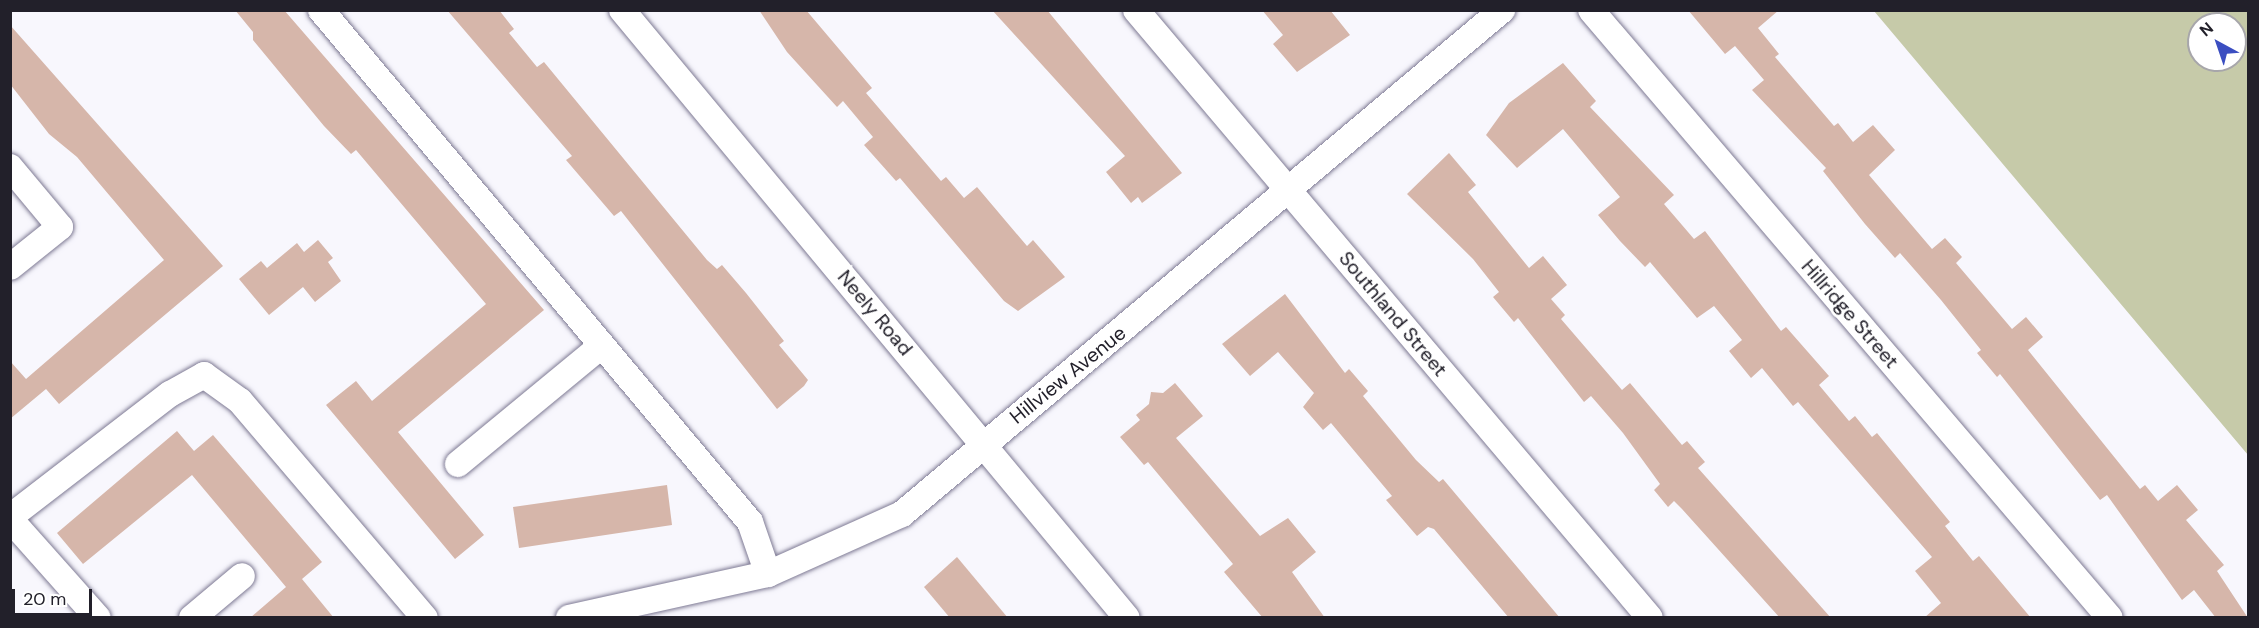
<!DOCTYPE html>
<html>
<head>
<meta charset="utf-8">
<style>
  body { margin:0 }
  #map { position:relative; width:2259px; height:628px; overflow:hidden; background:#f8f7fd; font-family:"DM Sans",sans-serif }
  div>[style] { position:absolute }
  .forest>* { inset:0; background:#c6caa9 }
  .building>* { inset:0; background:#d6b6aa }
  .roads { filter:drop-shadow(0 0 2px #7e7a94) drop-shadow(0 0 2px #7e7a94) }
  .minor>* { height:26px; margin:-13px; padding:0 13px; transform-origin:13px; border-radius:13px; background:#fff }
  span { translate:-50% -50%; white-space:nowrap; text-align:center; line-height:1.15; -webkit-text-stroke:6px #fff; paint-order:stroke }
  .street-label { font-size:20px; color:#22202a }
  .frame { position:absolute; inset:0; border:12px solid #22202a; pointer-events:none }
  .north { position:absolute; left:2187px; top:12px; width:60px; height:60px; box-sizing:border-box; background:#fff; border:2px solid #a7a6aa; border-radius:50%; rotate:320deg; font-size:16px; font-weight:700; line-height:24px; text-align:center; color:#22202a }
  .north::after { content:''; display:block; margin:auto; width:21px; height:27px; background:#3b4ec1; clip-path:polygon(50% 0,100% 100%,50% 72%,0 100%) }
  .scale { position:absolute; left:12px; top:589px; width:80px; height:27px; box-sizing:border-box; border:3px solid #22202a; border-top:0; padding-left:8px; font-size:18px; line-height:21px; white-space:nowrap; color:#22202a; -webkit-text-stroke:4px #fff; paint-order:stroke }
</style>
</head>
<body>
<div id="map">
  <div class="forest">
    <div style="clip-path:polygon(evenodd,1874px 11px,2248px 11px,2248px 455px,1874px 11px,2199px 24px,2235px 24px,2235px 60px,2199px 60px,2199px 24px)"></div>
  </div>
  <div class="building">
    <div style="clip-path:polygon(235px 10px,284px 10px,544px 310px,398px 432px,484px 535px,455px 559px,326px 405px,356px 381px,372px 401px,486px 304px,356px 150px,351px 154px,324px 126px,253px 40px,253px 32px)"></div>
    <div style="clip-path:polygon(447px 10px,499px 10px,514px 29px,509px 33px,537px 67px,544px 62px,707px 260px,717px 269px,722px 265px,746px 293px,784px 341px,779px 345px,808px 380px,804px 386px,777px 409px,621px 211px,614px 216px,566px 160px,572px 156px)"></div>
    <div style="clip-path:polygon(759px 10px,806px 10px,872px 88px,866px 93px,941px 181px,946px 177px,964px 198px,977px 187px,1027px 246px,1033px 240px,1065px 277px,1018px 311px,1004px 301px,900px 178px,896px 181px,864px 145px,873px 137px,843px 101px,837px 107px,787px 52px)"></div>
    <div style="clip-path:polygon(992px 10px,1047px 10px,1182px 173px,1142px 203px,1138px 197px,1131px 203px,1106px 172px,1125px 156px)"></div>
    <div style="clip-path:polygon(1262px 10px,1330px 10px,1350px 35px,1297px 72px,1273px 44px,1283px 35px)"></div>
    <div style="clip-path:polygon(1688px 10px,1779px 10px,1758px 28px,1779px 54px,1775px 57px,1834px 126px,1838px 123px,1853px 142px,1873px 125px,1895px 150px,1869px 175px,1932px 249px,1945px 238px,1962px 257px,1956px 263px,2012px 329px,2026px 317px,2043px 337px,2028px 350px,2140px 489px,2145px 485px,2158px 501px,2177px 485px,2198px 510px,2186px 520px,2224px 565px,2217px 571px,2248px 618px,2216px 618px,2194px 590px,2182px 600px,2107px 495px,2100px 500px,2000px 374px,1997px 377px,1977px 353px,1981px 350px,1941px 300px,1900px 253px,1895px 258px,1865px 224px,1823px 171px,1826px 168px,1752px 90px,1764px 80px,1735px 46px,1725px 54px)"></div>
    <div style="clip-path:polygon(10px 25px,223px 266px,59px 404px,46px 389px,10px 419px,10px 361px,26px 379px,164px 260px,77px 157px,49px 134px,10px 84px)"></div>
    <div style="clip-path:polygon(1563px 63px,1596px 101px,1590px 107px,1674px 195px,1664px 204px,1694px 239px,1705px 231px,1781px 331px,1786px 327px,1829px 376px,1819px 385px,1849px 421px,1855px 416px,1872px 437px,1877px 433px,1950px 522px,1945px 526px,1973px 561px,1979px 556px,2031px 618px,1924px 618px,1941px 603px,1915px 571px,1932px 557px,1798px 402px,1793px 406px,1762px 368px,1751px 378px,1729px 351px,1742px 340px,1714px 306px,1697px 318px,1650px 262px,1645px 267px,1620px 241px,1598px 215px,1620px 197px,1563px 129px,1517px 168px,1486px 135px,1509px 103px)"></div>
    <div style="clip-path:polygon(1449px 153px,1476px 185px,1468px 192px,1529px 268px,1543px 256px,1567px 285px,1551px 299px,1565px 315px,1561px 319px,1622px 390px,1630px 383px,1682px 445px,1687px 441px,1705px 462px,1698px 468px,1831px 618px,1780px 618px,1682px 509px,1674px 501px,1668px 507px,1654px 490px,1660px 484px,1623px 433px,1591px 396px,1584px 402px,1518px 318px,1514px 322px,1493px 297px,1499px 292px,1473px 259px,1407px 194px)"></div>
    <div style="clip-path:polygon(318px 240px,333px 258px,328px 262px,341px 281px,315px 302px,303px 287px,269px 315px,239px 279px,261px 261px,267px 268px,297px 243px,304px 252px)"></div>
    <div style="clip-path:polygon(1285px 294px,1345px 373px,1349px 369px,1368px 391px,1363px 396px,1416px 460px,1439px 482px,1443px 479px,1560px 618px,1509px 618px,1434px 529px,1428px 527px,1417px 536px,1386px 500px,1392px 496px,1331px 423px,1323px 430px,1303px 407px,1314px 393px,1278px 352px,1250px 376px,1222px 344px)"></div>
    <div style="clip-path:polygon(1175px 383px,1203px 416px,1176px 438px,1260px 536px,1288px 518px,1316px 552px,1292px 572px,1325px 618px,1263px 618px,1224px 572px,1233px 564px,1148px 462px,1144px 465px,1120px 437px,1140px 420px,1136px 415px,1149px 404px,1151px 392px,1163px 393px)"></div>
    <div style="clip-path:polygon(177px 431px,194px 451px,213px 435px,322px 562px,302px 579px,334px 618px,250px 618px,286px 587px,192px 475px,83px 564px,57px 533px)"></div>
    <div style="clip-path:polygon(667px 485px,672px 525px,519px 548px,513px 507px)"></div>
    <div style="clip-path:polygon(957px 557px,1008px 618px,950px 618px,924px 587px)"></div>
  </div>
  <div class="roads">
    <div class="minor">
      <div style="left:321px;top:10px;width:668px;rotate:50.04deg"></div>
      <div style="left:750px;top:522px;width:55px;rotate:70.9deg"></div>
      <div style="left:622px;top:10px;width:790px;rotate:50.29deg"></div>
      <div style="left:1136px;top:10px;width:796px;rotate:49.79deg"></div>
      <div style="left:1591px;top:10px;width:799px;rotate:49.52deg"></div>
      <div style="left:10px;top:167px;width:78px;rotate:50.2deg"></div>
      <div style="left:60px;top:227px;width:64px;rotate:141.3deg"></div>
      <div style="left:458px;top:464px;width:185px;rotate:-39.5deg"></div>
      <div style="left:10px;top:517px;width:202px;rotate:-37.6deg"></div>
      <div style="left:170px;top:394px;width:39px;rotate:-29deg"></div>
      <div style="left:204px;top:375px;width:44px;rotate:35.8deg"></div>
      <div style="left:240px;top:401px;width:285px;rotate:49.6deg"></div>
      <div style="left:10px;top:519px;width:132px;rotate:48.4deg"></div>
      <div style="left:192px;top:618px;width:65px;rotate:-40deg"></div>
      <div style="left:569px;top:618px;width:204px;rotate:-12.5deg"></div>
      <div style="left:768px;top:574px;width:147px;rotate:-24.1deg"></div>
      <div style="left:902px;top:514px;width:784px;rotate:-40.03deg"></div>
    </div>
  </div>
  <div class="street-label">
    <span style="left:875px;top:313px;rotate:50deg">Neely Road</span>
    <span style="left:1393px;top:314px;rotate:50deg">Southland Street</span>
    <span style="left:1850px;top:314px;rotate:49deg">Hillridge Street</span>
    <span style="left:1068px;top:375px;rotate:-39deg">Hillview Avenue</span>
  </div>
  <div class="frame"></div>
  <div class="north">N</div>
  <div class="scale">20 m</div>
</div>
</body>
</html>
